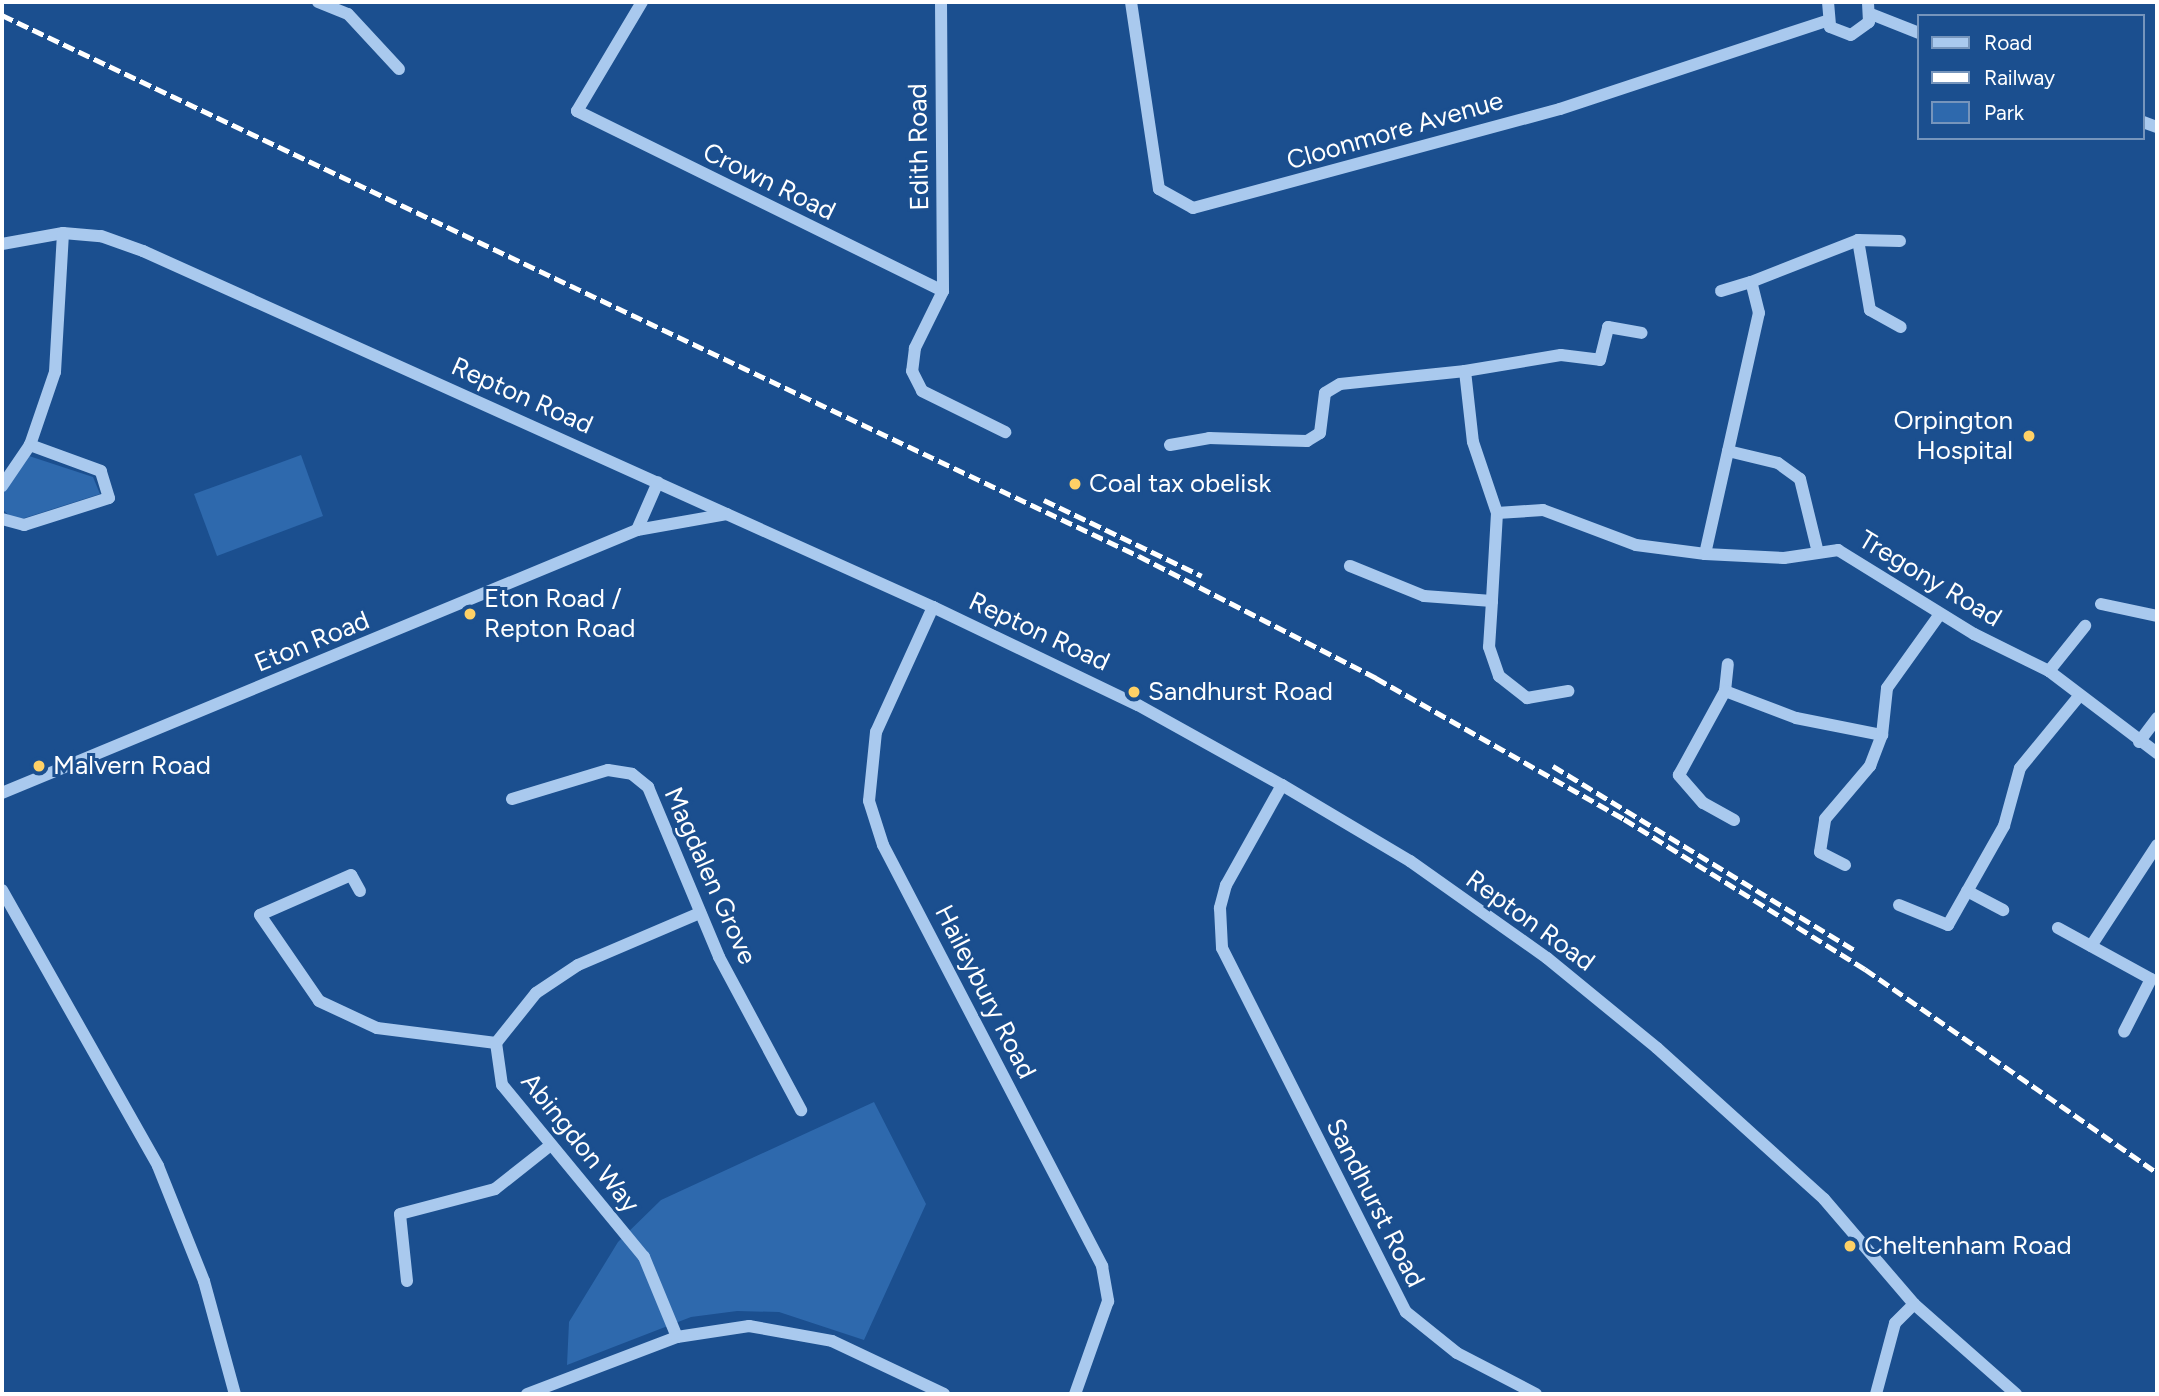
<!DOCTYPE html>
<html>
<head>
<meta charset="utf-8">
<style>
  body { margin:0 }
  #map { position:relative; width:2159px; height:1396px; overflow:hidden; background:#1b4f8f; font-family:Figtree,sans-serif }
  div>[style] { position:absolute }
  .green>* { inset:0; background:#2e69ad }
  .minor>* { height:12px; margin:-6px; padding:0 6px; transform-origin:6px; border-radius:6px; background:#a9c9ee }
  .rail>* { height:4.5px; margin-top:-2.25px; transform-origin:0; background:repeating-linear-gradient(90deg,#fff 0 12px,transparent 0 17px) }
  .dots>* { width:19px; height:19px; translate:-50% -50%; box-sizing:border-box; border:4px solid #1b4f8f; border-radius:50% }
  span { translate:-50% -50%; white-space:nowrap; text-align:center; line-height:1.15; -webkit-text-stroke:6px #1b4f8f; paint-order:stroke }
  .street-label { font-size:26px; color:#fff }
  .poi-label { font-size:26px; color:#fff }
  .right { translate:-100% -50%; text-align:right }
  .left { translate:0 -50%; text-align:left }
  .frame { position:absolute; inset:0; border:4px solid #fff; pointer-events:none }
  .legend { position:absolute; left:1917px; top:14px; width:228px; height:126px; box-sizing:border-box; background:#1b4f8f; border:2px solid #7695bc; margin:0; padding:9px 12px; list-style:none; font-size:21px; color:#fff }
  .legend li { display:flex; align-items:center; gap:14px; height:35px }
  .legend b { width:35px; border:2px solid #7695bc }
</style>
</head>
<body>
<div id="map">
  <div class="green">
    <div style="clip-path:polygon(301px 455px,323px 516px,217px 556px,194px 494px)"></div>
    <div style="clip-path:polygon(29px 456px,93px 477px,100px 494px,15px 521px,2px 509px,2px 491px)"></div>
    <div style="clip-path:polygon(874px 1102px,926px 1204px,864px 1340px,779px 1312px,737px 1311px,691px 1317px,567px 1365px,569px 1322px,618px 1242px,661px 1200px)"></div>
  </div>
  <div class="minor">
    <div style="left:318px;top:2px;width:32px;rotate:22deg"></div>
    <div style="left:348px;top:14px;width:75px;rotate:47.2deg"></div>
    <div style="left:642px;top:2px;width:127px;rotate:120.8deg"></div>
    <div style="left:577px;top:111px;width:408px;rotate:26.2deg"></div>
    <div style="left:941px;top:2px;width:289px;rotate:89.6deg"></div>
    <div style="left:943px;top:291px;width:64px;rotate:116.2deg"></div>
    <div style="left:915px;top:348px;width:23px;rotate:97deg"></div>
    <div style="left:912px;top:371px;width:22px;rotate:63deg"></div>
    <div style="left:922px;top:391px;width:93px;rotate:26.3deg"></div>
    <div style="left:1131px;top:2px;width:189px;rotate:81.5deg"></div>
    <div style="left:1159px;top:189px;width:39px;rotate:29deg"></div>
    <div style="left:1193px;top:208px;width:380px;rotate:-15.1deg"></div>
    <div style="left:1560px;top:109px;width:280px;rotate:-18.3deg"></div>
    <div style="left:1828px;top:2px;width:25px;rotate:85deg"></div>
    <div style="left:1830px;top:27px;width:22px;rotate:21deg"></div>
    <div style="left:1851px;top:35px;width:22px;rotate:-36deg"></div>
    <div style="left:1869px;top:22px;width:20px;rotate:-93deg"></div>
    <div style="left:1871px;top:14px;width:52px;rotate:21.6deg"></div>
    <div style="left:2143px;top:122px;width:15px;rotate:20deg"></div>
    <div style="left:1858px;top:240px;width:71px;rotate:80.3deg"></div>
    <div style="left:1870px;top:310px;width:35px;rotate:29deg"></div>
    <div style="left:2px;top:244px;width:62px;rotate:-10.2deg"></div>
    <div style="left:63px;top:233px;width:38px;rotate:5deg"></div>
    <div style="left:101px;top:236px;width:45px;rotate:19.7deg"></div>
    <div style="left:143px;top:251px;width:867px;rotate:24.26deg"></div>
    <div style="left:933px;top:607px;width:227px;rotate:25.6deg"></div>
    <div style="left:1138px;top:705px;width:165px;rotate:29.1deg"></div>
    <div style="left:1282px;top:785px;width:149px;rotate:30.7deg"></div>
    <div style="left:1410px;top:861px;width:168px;rotate:35.3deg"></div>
    <div style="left:1547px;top:958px;width:142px;rotate:39.3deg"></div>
    <div style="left:1657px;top:1048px;width:225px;rotate:42.1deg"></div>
    <div style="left:1824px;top:1199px;width:138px;rotate:49.4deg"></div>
    <div style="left:1914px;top:1304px;width:136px;rotate:41.4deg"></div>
    <div style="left:1721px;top:291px;width:31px;rotate:-17deg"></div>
    <div style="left:1465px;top:371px;width:97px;rotate:-9.5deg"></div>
    <div style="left:1561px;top:355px;width:39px;rotate:7deg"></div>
    <div style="left:1600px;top:360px;width:34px;rotate:-76deg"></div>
    <div style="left:1608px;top:327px;width:34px;rotate:10deg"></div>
    <div style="left:1170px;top:445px;width:40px;rotate:-10deg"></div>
    <div style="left:1209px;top:438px;width:98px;rotate:1.8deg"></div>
    <div style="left:1307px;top:441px;width:15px;rotate:-32deg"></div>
    <div style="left:1320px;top:433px;width:40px;rotate:-82.9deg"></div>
    <div style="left:1325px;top:393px;width:17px;rotate:-31deg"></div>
    <div style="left:1340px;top:384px;width:126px;rotate:-5.9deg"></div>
    <div style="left:1465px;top:371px;width:71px;rotate:83.6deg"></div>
    <div style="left:1473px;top:442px;width:75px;rotate:71.3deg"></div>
    <div style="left:1497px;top:513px;width:88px;rotate:93.3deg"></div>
    <div style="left:1492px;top:601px;width:68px;rotate:-175.8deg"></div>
    <div style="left:1424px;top:596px;width:80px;rotate:-157.9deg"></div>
    <div style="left:1728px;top:451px;width:51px;rotate:13.5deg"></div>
    <div style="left:1778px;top:463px;width:27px;rotate:36deg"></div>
    <div style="left:1800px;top:479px;width:72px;rotate:76.3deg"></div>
    <div style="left:2px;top:486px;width:50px;rotate:-55.7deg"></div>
    <div style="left:30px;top:445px;width:77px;rotate:-71.1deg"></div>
    <div style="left:55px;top:372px;width:139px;rotate:-86.7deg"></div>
    <div style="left:1497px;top:513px;width:46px;rotate:-3.7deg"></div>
    <div style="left:1543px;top:510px;width:99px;rotate:20.6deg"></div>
    <div style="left:1636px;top:545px;width:70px;rotate:7.4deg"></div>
    <div style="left:1705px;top:554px;width:79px;rotate:2.9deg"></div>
    <div style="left:1784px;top:558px;width:55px;rotate:-8.4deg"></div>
    <div style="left:1838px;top:550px;width:160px;rotate:31.7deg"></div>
    <div style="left:1974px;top:634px;width:84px;rotate:26.3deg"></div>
    <div style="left:2049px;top:671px;width:136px;rotate:37.2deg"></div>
    <div style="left:2px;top:519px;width:23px;rotate:15deg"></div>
    <div style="left:24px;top:525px;width:89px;rotate:-17.6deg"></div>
    <div style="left:109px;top:498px;width:28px;rotate:-107deg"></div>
    <div style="left:101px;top:471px;width:76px;rotate:-159.9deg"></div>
    <div style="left:637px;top:530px;width:52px;rotate:-66.4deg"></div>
    <div style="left:1705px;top:554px;width:247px;rotate:-77.4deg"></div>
    <div style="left:1759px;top:313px;width:32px;rotate:-104deg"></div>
    <div style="left:1751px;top:282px;width:115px;rotate:-21.4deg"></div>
    <div style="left:1858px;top:240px;width:42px;rotate:1.4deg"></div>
    <div style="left:1492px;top:601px;width:46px;rotate:93.7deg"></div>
    <div style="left:1489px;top:647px;width:31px;rotate:71deg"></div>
    <div style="left:1499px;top:676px;width:36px;rotate:38deg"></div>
    <div style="left:1527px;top:698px;width:42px;rotate:-9.7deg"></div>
    <div style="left:2101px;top:604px;width:57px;rotate:12.1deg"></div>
    <div style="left:933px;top:607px;width:137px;rotate:114.5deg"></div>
    <div style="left:876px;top:732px;width:69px;rotate:95.8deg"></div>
    <div style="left:869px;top:801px;width:46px;rotate:72.3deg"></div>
    <div style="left:883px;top:845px;width:475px;rotate:62.5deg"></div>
    <div style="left:1102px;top:1266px;width:36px;rotate:80deg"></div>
    <div style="left:1108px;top:1301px;width:99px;rotate:109.5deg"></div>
    <div style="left:2049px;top:671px;width:58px;rotate:-51.3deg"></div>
    <div style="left:1725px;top:691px;width:27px;rotate:-84deg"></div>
    <div style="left:2139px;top:742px;width:30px;rotate:-53deg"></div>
    <div style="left:1282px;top:785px;width:115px;rotate:119.2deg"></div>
    <div style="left:1226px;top:885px;width:24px;rotate:105deg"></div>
    <div style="left:1220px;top:908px;width:40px;rotate:87.1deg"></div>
    <div style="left:1222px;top:948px;width:408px;rotate:63.2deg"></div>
    <div style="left:1406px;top:1312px;width:65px;rotate:38.8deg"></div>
    <div style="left:1457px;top:1353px;width:89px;rotate:27.4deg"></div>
    <div style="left:2px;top:793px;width:687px;rotate:-22.5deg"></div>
    <div style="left:637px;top:530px;width:91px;rotate:-10.1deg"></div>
    <div style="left:512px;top:799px;width:100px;rotate:-16.8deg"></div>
    <div style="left:608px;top:770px;width:24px;rotate:9deg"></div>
    <div style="left:632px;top:774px;width:21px;rotate:39deg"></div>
    <div style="left:648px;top:787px;width:184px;rotate:67.3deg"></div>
    <div style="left:719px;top:957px;width:174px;rotate:61.8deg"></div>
    <div style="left:1734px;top:820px;width:35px;rotate:-151deg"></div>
    <div style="left:1703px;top:803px;width:37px;rotate:-131deg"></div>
    <div style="left:1679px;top:775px;width:96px;rotate:-61.3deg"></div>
    <div style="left:1725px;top:691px;width:76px;rotate:20.8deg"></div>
    <div style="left:1796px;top:718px;width:88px;rotate:11.2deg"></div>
    <div style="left:1882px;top:735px;width:47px;rotate:-83.9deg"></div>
    <div style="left:1887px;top:688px;width:91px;rotate:-54.4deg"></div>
    <div style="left:1845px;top:865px;width:28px;rotate:-153deg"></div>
    <div style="left:1820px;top:852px;width:33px;rotate:-81deg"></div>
    <div style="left:1825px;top:819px;width:70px;rotate:-49.7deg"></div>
    <div style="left:1870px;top:766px;width:33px;rotate:-69deg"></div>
    <div style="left:2px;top:890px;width:317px;rotate:60.5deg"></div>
    <div style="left:158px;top:1166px;width:124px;rotate:68.2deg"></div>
    <div style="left:204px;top:1281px;width:117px;rotate:74.7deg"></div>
    <div style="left:360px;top:891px;width:18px;rotate:-119deg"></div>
    <div style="left:351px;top:875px;width:99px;rotate:156.3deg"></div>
    <div style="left:260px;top:915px;width:104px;rotate:55.5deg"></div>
    <div style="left:319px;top:1001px;width:64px;rotate:25deg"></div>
    <div style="left:377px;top:1028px;width:120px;rotate:7.2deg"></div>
    <div style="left:1967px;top:891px;width:41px;rotate:27.8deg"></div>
    <div style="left:1899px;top:905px;width:53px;rotate:22.2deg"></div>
    <div style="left:1948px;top:925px;width:114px;rotate:-60.5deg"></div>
    <div style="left:2004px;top:826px;width:60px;rotate:-74.6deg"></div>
    <div style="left:2020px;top:768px;width:94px;rotate:-50.6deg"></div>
    <div style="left:2058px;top:928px;width:106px;rotate:28.7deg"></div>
    <div style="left:2151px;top:979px;width:59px;rotate:117deg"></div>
    <div style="left:2091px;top:946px;width:121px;rotate:-56.8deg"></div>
    <div style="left:407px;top:1281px;width:67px;rotate:-96deg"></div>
    <div style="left:400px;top:1214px;width:98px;rotate:-14.7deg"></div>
    <div style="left:495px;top:1189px;width:66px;rotate:-38.3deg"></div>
    <div style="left:677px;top:1337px;width:87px;rotate:-112.4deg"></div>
    <div style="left:644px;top:1257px;width:223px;rotate:-129.5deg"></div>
    <div style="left:502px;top:1085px;width:42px;rotate:-98.1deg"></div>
    <div style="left:496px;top:1043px;width:64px;rotate:-51.3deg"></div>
    <div style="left:536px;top:993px;width:50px;rotate:-33.7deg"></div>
    <div style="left:578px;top:965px;width:133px;rotate:-23.1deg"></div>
    <div style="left:527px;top:1394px;width:160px;rotate:-20.8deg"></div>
    <div style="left:677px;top:1337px;width:73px;rotate:-8.7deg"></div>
    <div style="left:749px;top:1326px;width:84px;rotate:10.2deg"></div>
    <div style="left:832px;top:1341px;width:124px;rotate:25.3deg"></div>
    <div style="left:1876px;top:1394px;width:73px;rotate:-75deg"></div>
    <div style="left:1895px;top:1323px;width:27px;rotate:-45deg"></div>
  </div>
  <div class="rail">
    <div style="left:2px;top:15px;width:1259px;rotate:25.45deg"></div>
    <div style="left:1139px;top:556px;width:267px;rotate:27.2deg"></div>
    <div style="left:1376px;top:678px;width:285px;rotate:29.6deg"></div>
    <div style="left:1624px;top:819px;width:284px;rotate:31.9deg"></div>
    <div style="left:1865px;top:969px;width:356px;rotate:34.9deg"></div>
    <div style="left:1044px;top:500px;width:175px;rotate:25.7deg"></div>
    <div style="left:1553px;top:766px;width:353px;rotate:31.4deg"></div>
  </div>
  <div class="dots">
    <div style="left:2029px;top:436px;background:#ffd166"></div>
    <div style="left:1075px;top:484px;background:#ffd166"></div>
    <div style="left:470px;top:614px;background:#ffd166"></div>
    <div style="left:1134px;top:692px;background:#ffd166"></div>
    <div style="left:39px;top:766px;background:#ffd166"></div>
    <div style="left:1850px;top:1246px;background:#ffd166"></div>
  </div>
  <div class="street-label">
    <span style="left:1395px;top:131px;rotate:-16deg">Cloonmore Avenue</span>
    <span style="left:919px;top:147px;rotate:-91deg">Edith Road</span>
    <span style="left:769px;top:182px;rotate:26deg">Crown Road</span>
    <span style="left:522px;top:396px;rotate:24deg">Repton Road</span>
    <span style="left:1930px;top:579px;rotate:31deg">Tregony Road</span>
    <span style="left:1039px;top:632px;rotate:25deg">Repton Road</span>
    <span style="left:312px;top:642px;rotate:-22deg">Eton Road</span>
    <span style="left:710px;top:876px;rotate:66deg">Magdalen Grove</span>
    <span style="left:1530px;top:921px;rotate:36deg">Repton Road</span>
    <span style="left:985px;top:992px;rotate:63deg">Haileybury Road</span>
    <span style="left:580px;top:1143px;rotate:51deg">Abingdon Way</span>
    <span style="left:1375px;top:1203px;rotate:63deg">Sandhurst Road</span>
  </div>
  <div class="poi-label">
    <span class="right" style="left:2013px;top:436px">Orpington<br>Hospital</span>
    <span class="left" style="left:1089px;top:484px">Coal tax obelisk</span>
    <span class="left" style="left:484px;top:614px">Eton Road /<br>Repton Road</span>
    <span class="left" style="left:1148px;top:692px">Sandhurst Road</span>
    <span class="left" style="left:53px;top:766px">Malvern Road</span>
    <span class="left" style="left:1864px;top:1246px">Cheltenham Road</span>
  </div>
  <div class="frame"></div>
  <ul class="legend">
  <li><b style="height:9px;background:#a9c9ee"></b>Road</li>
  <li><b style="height:9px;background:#fff"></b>Railway</li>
  <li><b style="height:19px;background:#2e69ad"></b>Park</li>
  </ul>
</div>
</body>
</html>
